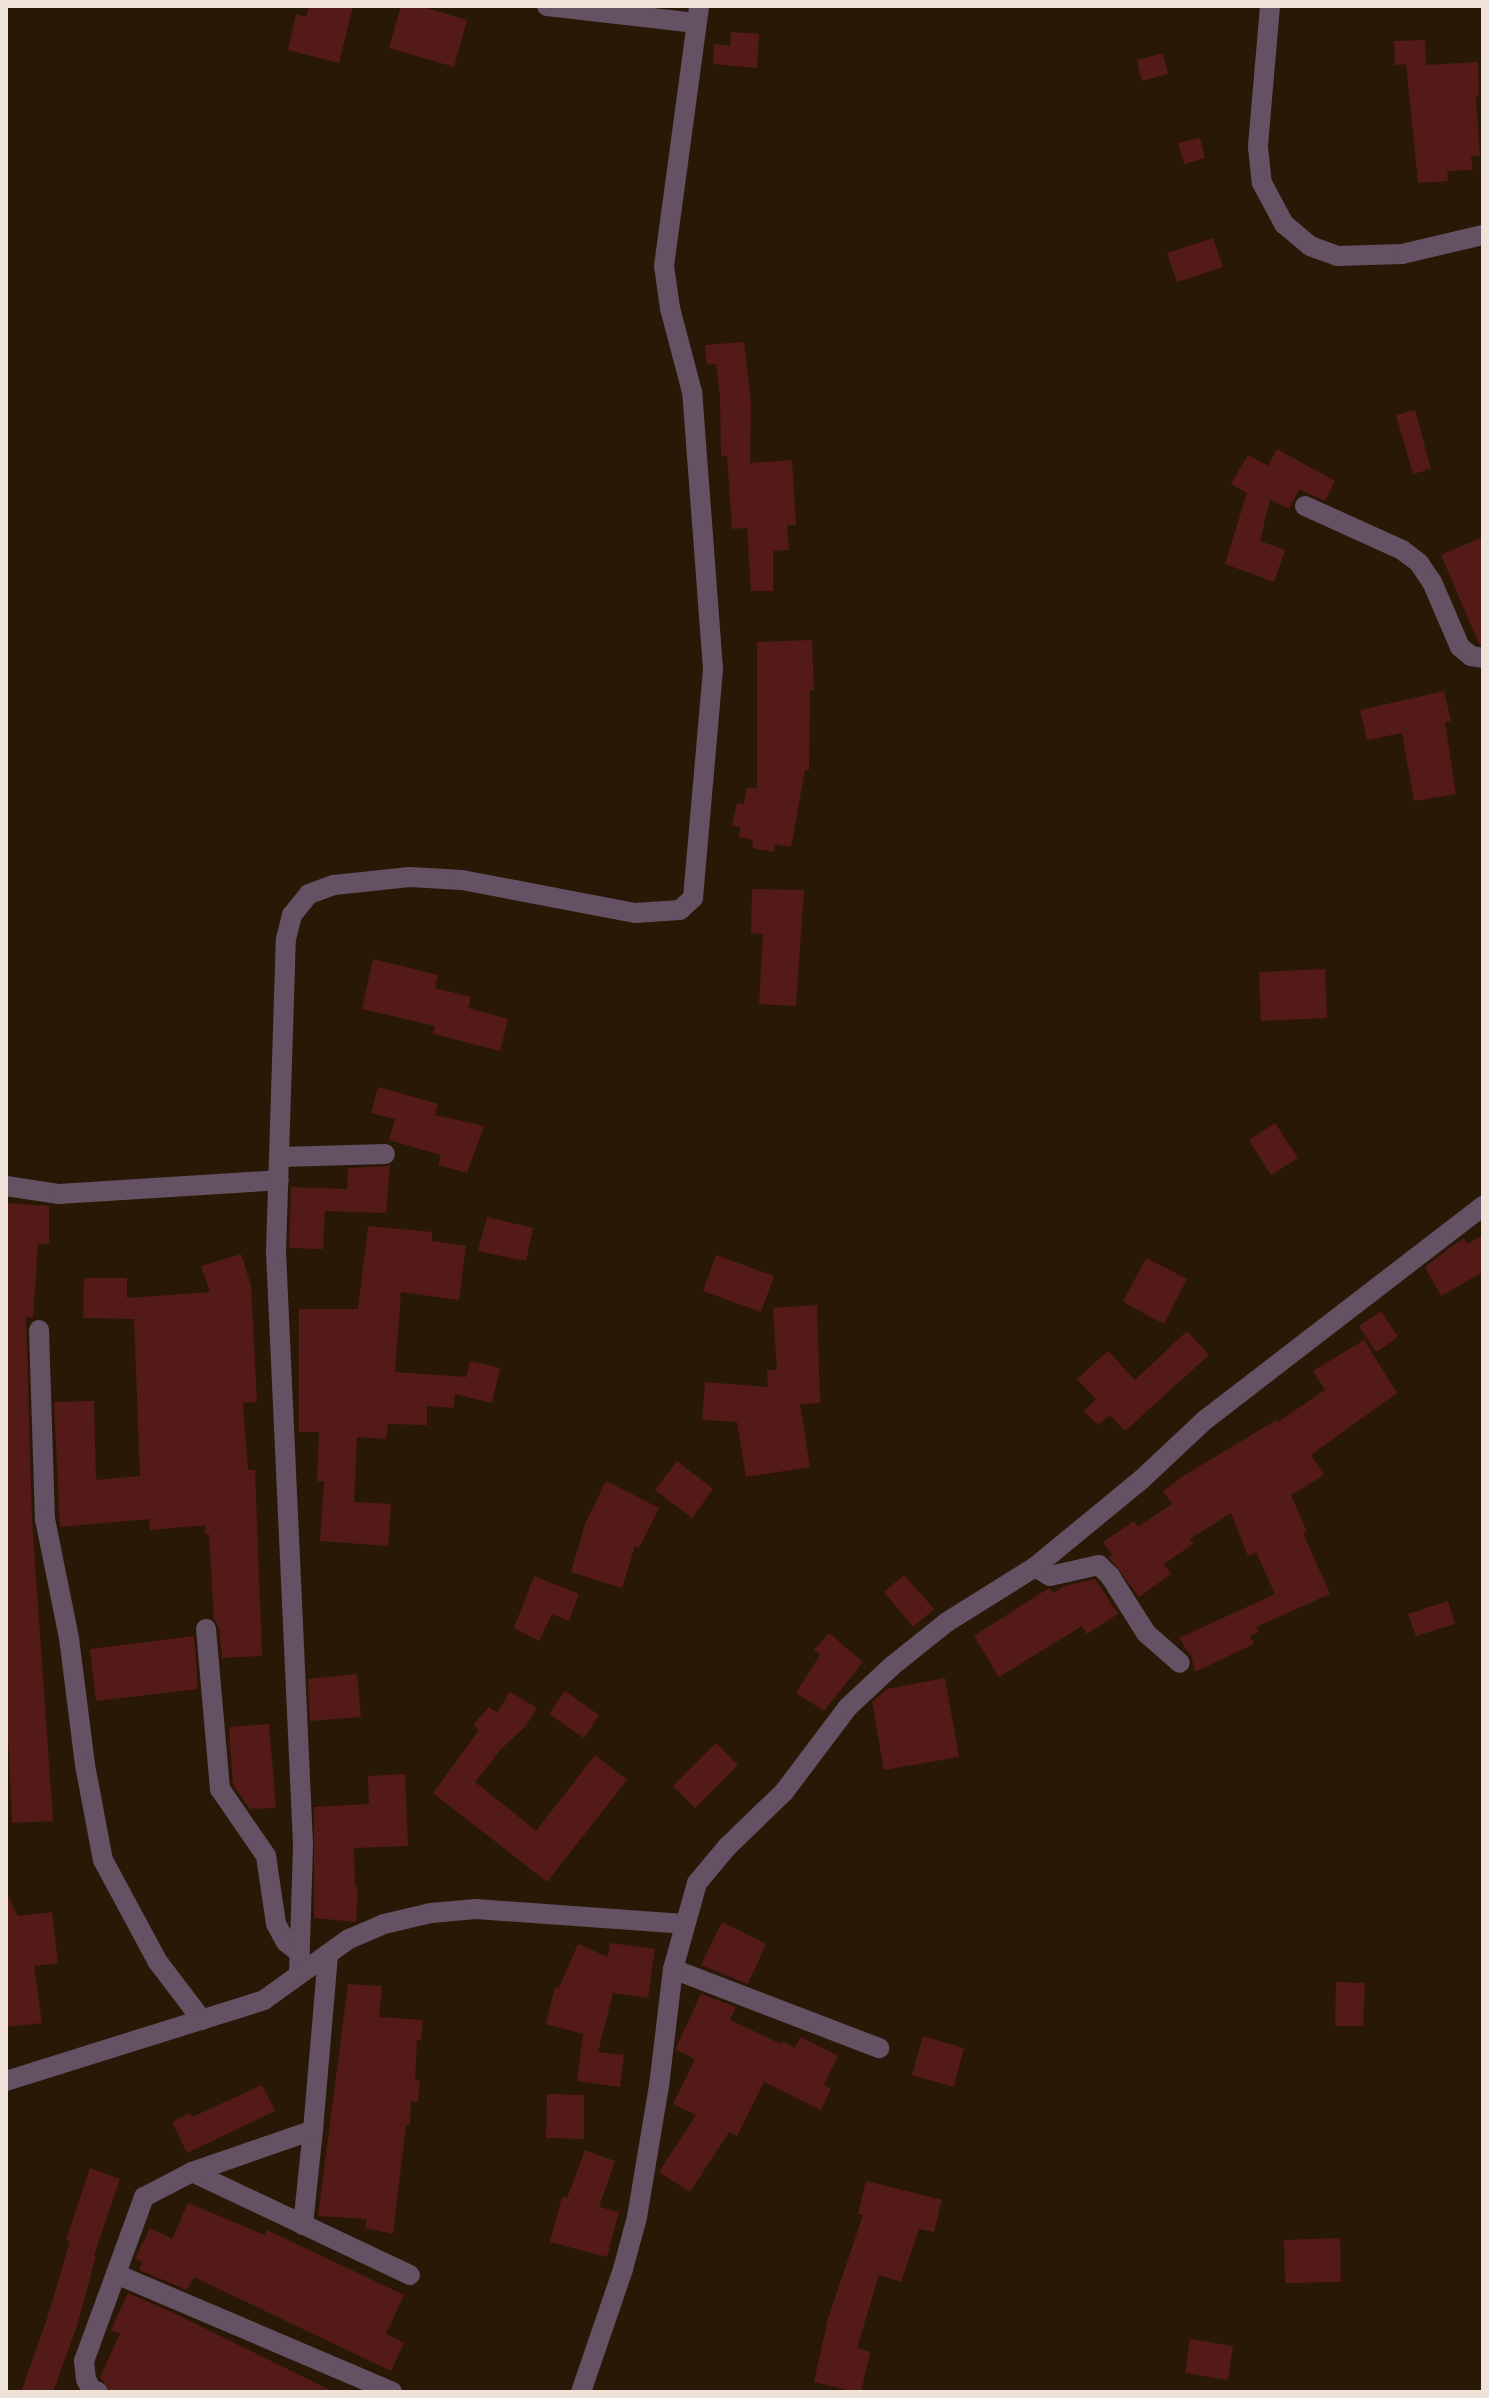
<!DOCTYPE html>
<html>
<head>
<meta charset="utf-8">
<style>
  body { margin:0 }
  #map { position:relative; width:1489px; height:2398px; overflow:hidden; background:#2a1807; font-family:Jost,sans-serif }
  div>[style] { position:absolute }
  .building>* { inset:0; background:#531a18 }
  .minor>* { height:20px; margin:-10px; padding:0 10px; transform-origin:10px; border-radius:10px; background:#645164 }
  span { translate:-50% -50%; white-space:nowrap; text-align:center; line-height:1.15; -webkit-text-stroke:6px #0c0502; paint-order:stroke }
  .frame { position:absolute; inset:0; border:8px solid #efe2d8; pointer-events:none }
</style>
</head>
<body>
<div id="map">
  <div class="building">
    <div style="clip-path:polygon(309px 6px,353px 6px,339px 63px,288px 50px,296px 14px,306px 17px)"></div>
    <div style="clip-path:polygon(401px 6px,420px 6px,467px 20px,454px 67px,389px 48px)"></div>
    <div style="clip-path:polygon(731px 32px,759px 34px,757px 68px,713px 64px,714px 44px,730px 46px)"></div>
    <div style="clip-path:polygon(1425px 40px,1426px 65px,1478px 62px,1479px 95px,1476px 95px,1480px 156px,1471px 156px,1473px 170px,1447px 171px,1448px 181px,1418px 183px,1406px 64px,1395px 65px,1394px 41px)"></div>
    <div style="clip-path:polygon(1163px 53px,1168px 74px,1142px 81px,1137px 60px)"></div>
    <div style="clip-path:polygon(1200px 138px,1205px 158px,1184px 164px,1178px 143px)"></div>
    <div style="clip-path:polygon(1213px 238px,1223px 267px,1177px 282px,1167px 253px)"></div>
    <div style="clip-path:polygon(744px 342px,751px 403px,750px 463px,792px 460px,796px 525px,787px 525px,789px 550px,773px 551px,773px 591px,751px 591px,747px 528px,732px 529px,727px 456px,721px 456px,720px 396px,716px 364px,707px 365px,705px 345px)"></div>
    <div style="clip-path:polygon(1415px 410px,1431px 469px,1413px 474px,1396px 415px)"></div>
    <div style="clip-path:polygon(1277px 449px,1335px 481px,1325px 501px,1299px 489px,1289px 509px,1270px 499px,1260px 541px,1285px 550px,1274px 582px,1225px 564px,1247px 493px,1231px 484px,1248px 455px,1268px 466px)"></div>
    <div style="clip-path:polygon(1483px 537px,1483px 645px,1479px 644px,1441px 555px)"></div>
    <div style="clip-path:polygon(812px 640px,814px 690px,810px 690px,809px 770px,805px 770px,791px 847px,775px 844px,774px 852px,752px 848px,753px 840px,739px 837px,740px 827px,732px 826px,737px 803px,744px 804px,747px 787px,757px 789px,757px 642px)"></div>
    <div style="clip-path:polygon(1444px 691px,1451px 721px,1445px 722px,1456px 794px,1414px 801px,1402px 733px,1367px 740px,1360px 710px)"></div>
    <div style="clip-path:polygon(752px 889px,804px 890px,796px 1006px,759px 1004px,763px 934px,751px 933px)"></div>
    <div style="clip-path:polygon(373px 959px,438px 975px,435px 988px,471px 997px,468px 1008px,508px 1019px,500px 1051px,433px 1034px,435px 1026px,362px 1009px)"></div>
    <div style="clip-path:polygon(1325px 969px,1327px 1018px,1261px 1021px,1259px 972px)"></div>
    <div style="clip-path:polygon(378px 1087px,438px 1104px,435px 1115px,484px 1126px,467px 1173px,438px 1165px,441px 1155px,389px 1140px,395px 1119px,371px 1113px)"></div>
    <div style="clip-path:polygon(1275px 1123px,1298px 1158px,1271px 1175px,1249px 1140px)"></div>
    <div style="clip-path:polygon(390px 1166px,386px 1213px,325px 1211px,323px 1249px,289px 1248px,291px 1187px,347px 1189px,348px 1168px)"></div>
    <div style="clip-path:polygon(6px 1203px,49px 1206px,49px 1244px,38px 1244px,33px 1318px,26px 1317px,32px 1519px,53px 1821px,12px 1823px,6px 1693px)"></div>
    <div style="clip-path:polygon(487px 1217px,533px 1228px,526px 1261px,478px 1251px)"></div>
    <div style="clip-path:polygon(368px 1226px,432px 1232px,432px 1241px,466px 1246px,459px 1300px,401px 1292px,395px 1372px,466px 1377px,470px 1361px,500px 1368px,492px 1403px,455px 1394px,454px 1408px,427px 1406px,427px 1425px,388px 1424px,386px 1439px,357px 1437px,354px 1502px,391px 1504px,388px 1546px,320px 1541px,324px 1481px,317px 1481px,319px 1432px,299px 1432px,299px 1309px,358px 1309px)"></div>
    <div style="clip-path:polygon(1483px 1235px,1483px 1272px,1441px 1296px,1425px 1267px,1458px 1242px,1464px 1238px,1467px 1244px)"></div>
    <div style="clip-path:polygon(241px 1254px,251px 1285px,257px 1402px,243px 1403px,248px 1470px,255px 1470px,262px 1656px,222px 1658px,219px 1628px,214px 1619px,209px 1534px,205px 1535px,205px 1525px,150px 1530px,149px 1519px,60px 1527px,54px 1402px,94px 1401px,96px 1480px,140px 1476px,134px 1319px,83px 1318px,84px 1278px,127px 1278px,127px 1298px,210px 1292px,201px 1266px)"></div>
    <div style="clip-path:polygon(716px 1255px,774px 1276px,761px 1312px,703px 1291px)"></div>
    <div style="clip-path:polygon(1146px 1258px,1187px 1279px,1164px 1324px,1123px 1302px)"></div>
    <div style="clip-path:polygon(817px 1305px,820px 1403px,800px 1404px,810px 1467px,746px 1477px,737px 1422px,702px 1420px,705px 1382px,768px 1387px,767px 1370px,777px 1370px,773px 1308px)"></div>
    <div style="clip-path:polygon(1381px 1311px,1398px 1337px,1376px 1352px,1359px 1326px)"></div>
    <div style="clip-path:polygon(1187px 1331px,1209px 1355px,1125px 1431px,1110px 1415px,1098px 1425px,1084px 1411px,1096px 1399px,1077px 1379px,1108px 1351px,1135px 1380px)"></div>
    <div style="clip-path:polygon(1364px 1340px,1397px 1393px,1311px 1455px,1324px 1475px,1291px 1495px,1307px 1532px,1303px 1533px,1330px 1594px,1256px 1627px,1259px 1632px,1250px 1636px,1254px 1644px,1195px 1672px,1192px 1658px,1179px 1638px,1275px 1594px,1256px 1552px,1248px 1556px,1231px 1513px,1190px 1539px,1193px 1544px,1164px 1564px,1171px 1574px,1139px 1597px,1109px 1557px,1112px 1555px,1103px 1542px,1134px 1521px,1138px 1527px,1172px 1504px,1163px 1491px,1185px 1475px,1276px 1420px,1278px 1422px,1325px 1390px,1313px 1371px)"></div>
    <div style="clip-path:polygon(677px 1461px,713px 1489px,692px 1518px,655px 1490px)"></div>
    <div style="clip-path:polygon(606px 1481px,659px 1508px,639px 1548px,635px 1546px,622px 1588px,571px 1572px,585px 1524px)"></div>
    <div style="clip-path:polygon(904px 1575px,934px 1609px,913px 1627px,884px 1592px)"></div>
    <div style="clip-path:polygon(534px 1576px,579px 1594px,569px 1621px,552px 1614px,539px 1641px,514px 1628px)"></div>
    <div style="clip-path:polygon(1095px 1579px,1118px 1614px,1087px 1634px,1082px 1626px,999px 1677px,974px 1636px,1049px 1588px,1054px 1593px,1064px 1586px)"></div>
    <div style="clip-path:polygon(1448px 1601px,1455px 1624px,1416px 1636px,1408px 1614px)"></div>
    <div style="clip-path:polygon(829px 1633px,863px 1662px,824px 1711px,796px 1693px,820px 1655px,814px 1650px)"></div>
    <div style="clip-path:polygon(194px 1636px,198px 1689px,96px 1701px,90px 1649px)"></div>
    <div style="clip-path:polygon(357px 1674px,361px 1717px,310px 1721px,308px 1679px)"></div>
    <div style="clip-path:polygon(945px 1678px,959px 1757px,884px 1770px,872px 1702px,887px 1689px)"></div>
    <div style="clip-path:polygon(565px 1691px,599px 1715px,584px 1738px,549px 1714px)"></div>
    <div style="clip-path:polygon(510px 1692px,537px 1708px,526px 1726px,501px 1749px,475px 1782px,536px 1831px,595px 1755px,627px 1780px,547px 1882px,433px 1793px,479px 1730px,473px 1725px,489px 1707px,497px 1713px)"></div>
    <div style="clip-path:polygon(269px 1724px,276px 1808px,250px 1809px,233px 1785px,229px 1727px)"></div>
    <div style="clip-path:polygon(716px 1743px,738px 1765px,695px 1808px,673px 1786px)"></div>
    <div style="clip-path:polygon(405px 1774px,408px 1846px,354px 1848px,355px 1887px,358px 1887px,356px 1922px,314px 1918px,314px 1807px,369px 1804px,368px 1776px)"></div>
    <div style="clip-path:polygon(6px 1892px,18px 1916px,52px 1912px,58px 1963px,34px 1966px,42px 2023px,6px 2027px)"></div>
    <div style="clip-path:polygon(722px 1922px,766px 1944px,748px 1984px,701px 1965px)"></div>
    <div style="clip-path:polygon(610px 1943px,655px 1949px,648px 1998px,613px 1993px,598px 2052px,624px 2055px,620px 2087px,577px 2081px,583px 2034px,546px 2024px,555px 1987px,559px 1988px,578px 1944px,608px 1957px)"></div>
    <div style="clip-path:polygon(1336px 1982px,1365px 1983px,1363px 2026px,1335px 2026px)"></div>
    <div style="clip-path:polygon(348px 1984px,382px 1986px,379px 2017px,423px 2020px,421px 2040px,417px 2040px,415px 2080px,420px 2081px,418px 2102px,411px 2101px,410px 2125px,406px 2125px,393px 2234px,365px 2228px,367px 2219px,318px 2216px)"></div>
    <div style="clip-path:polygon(701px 1994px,736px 2007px,730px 2020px,781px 2044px,782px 2041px,795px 2048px,800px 2037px,838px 2056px,824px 2085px,831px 2089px,821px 2110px,764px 2082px,737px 2136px,729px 2132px,690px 2192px,659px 2172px,696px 2115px,673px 2104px,695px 2059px,676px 2050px,677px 2046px)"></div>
    <div style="clip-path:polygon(923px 2036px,964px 2048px,954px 2087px,912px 2075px)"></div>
    <div style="clip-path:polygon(262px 2085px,275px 2111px,187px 2153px,172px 2122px,190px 2113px,192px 2117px)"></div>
    <div style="clip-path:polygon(547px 2094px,584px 2095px,584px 2139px,546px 2138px)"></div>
    <div style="clip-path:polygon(585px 2150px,615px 2161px,599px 2207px,619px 2212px,607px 2257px,550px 2242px,562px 2197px,567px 2198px)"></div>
    <div style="clip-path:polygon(90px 2168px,120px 2179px,94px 2255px,96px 2256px,77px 2326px,53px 2392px,21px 2392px,47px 2319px,70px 2241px,66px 2240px)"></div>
    <div style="clip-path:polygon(866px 2181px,942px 2200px,934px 2232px,919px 2229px,901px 2282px,879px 2275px,857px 2348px,870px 2352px,861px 2392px,855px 2392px,814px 2382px,828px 2319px,863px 2215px,858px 2214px)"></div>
    <div style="clip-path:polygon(188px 2203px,265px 2235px,267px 2230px,404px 2295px,386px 2334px,404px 2343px,391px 2371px,194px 2277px,187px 2290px,139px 2270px,142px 2262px,135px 2259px,150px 2228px,172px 2239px)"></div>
    <div style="clip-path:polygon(1340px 2238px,1341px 2282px,1285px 2283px,1284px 2240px)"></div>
    <div style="clip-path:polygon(128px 2293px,176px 2314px,334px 2392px,111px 2392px,100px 2377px,120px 2334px,111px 2330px)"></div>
    <div style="clip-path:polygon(1190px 2339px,1233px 2346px,1228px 2380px,1185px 2373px)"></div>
  </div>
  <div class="minor">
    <div style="left:547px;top:6px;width:150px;rotate:6.5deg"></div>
    <div style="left:1270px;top:6px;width:142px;rotate:94.9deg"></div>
    <div style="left:1258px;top:147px;width:36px;rotate:84deg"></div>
    <div style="left:1262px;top:183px;width:47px;rotate:61.8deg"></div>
    <div style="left:1284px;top:224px;width:34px;rotate:40deg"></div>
    <div style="left:1310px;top:246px;width:29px;rotate:20deg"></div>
    <div style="left:1337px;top:256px;width:65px;rotate:-1.8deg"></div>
    <div style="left:1402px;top:254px;width:83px;rotate:-13.2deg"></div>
    <div style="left:1305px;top:506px;width:107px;rotate:24.4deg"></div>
    <div style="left:1402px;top:550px;width:21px;rotate:37deg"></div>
    <div style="left:1419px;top:563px;width:23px;rotate:56deg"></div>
    <div style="left:1432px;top:582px;width:71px;rotate:66.7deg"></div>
    <div style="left:1460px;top:647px;width:14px;rotate:39deg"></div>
    <div style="left:1471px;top:656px;width:12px;rotate:9deg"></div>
    <div style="left:280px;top:1157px;width:105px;rotate:-1.6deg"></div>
    <div style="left:6px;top:1186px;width:54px;rotate:8.6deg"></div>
    <div style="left:59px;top:1194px;width:220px;rotate:-3.6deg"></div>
    <div style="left:39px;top:1330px;width:189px;rotate:88.2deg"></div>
    <div style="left:45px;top:1519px;width:121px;rotate:78.6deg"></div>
    <div style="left:69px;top:1638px;width:128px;rotate:82.8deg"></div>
    <div style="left:85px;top:1765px;width:97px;rotate:79.3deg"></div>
    <div style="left:103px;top:1860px;width:116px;rotate:61.7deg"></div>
    <div style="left:158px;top:1962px;width:73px;rotate:52.8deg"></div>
    <div style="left:1035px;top:1567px;width:17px;rotate:31deg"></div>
    <div style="left:1050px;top:1576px;width:50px;rotate:-12.7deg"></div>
    <div style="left:1099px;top:1565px;width:16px;rotate:45deg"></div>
    <div style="left:1110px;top:1576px;width:67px;rotate:57.7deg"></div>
    <div style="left:1146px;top:1633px;width:45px;rotate:41.4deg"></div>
    <div style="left:206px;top:1629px;width:161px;rotate:85deg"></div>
    <div style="left:220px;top:1789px;width:81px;rotate:55.5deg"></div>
    <div style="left:266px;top:1856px;width:69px;rotate:81.6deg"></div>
    <div style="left:276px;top:1924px;width:21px;rotate:61deg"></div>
    <div style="left:286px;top:1942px;width:16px;rotate:38deg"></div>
    <div style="left:673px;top:1969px;width:221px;rotate:21deg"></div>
    <div style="left:299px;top:1974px;width:130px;rotate:-88.2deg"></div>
    <div style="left:303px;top:1844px;width:593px;rotate:-92.61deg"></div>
    <div style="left:276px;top:1252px;width:313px;rotate:-88.2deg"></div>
    <div style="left:286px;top:939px;width:25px;rotate:-76deg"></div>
    <div style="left:292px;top:915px;width:27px;rotate:-51deg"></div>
    <div style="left:309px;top:894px;width:27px;rotate:-20deg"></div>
    <div style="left:334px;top:885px;width:76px;rotate:-6deg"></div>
    <div style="left:410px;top:877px;width:52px;rotate:3.3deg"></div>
    <div style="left:462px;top:880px;width:176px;rotate:10.8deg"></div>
    <div style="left:635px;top:913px;width:45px;rotate:-3.8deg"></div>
    <div style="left:680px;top:910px;width:18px;rotate:-43deg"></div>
    <div style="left:693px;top:898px;width:230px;rotate:-85deg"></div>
    <div style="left:713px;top:669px;width:278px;rotate:-94.3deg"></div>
    <div style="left:692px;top:392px;width:87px;rotate:-104.7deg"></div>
    <div style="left:670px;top:308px;width:42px;rotate:-98.1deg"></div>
    <div style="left:664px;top:266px;width:262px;rotate:-82.3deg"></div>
    <div style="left:6px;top:2081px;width:270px;rotate:-17.4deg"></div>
    <div style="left:264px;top:2000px;width:105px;rotate:-35.7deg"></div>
    <div style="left:349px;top:1939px;width:38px;rotate:-23deg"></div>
    <div style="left:384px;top:1924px;width:48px;rotate:-13.2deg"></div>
    <div style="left:431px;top:1913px;width:45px;rotate:-5.1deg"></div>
    <div style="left:476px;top:1909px;width:208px;rotate:4.1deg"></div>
    <div style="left:192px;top:2172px;width:241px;rotate:25.3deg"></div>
    <div style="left:303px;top:2225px;width:96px;rotate:-84deg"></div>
    <div style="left:116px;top:2274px;width:300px;rotate:23.1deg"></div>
    <div style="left:98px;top:2392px;width:8px;rotate:-157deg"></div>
    <div style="left:91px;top:2389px;width:11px;rotate:-117deg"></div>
    <div style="left:86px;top:2379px;width:18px;rotate:-96deg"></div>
    <div style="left:84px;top:2361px;width:175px;rotate:-69.9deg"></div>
    <div style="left:144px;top:2197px;width:54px;rotate:-27.5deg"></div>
    <div style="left:192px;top:2172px;width:128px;rotate:-19.1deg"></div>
    <div style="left:313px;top:2130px;width:177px;rotate:-85.1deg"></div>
    <div style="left:581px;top:2392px;width:130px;rotate:-71.1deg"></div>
    <div style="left:623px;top:2269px;width:54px;rotate:-74.9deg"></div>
    <div style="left:637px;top:2217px;width:133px;rotate:-80.5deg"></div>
    <div style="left:659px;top:2086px;width:118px;rotate:-83.2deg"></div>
    <div style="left:673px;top:1969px;width:89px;rotate:-74.4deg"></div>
    <div style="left:697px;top:1883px;width:47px;rotate:-50.2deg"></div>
    <div style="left:727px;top:1847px;width:79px;rotate:-44deg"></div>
    <div style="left:784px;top:1792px;width:106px;rotate:-53deg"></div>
    <div style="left:848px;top:1707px;width:60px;rotate:-43deg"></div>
    <div style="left:892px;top:1666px;width:70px;rotate:-38.7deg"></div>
    <div style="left:947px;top:1622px;width:104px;rotate:-32deg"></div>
    <div style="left:1035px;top:1567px;width:137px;rotate:-39.4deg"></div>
    <div style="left:1141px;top:1480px;width:88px;rotate:-43.2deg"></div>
    <div style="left:1205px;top:1420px;width:351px;rotate:-37.6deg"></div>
  </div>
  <div class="frame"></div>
</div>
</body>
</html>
